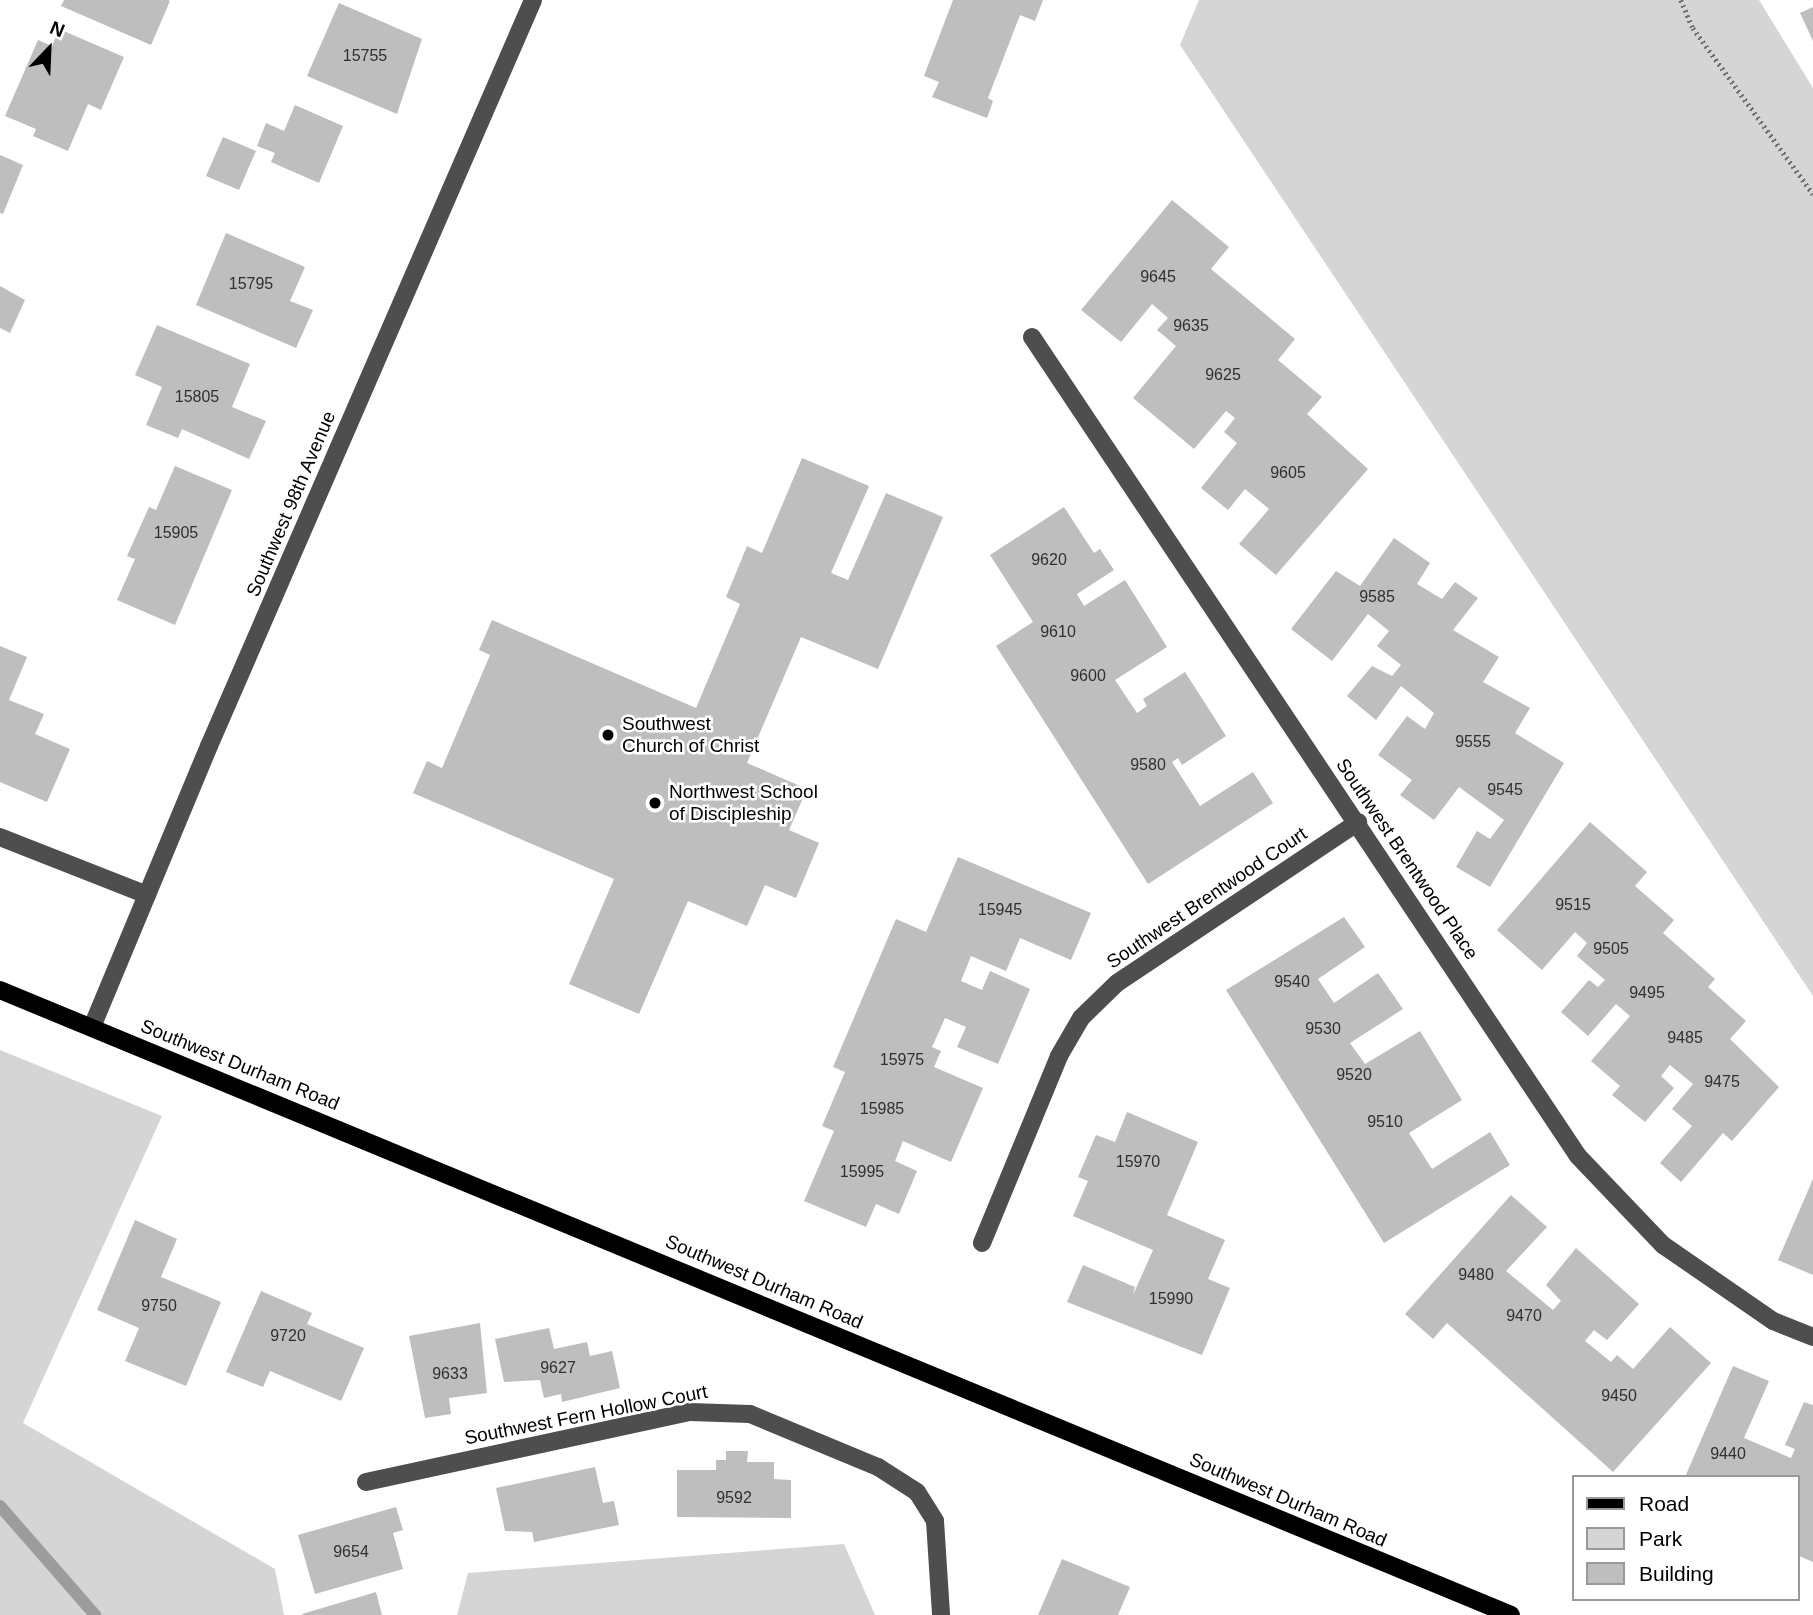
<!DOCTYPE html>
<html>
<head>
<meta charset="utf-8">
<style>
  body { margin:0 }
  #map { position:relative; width:1813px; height:1615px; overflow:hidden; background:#fff; font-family:Helvetica,sans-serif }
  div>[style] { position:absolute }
  .green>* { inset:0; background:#d5d5d5 }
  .stream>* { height:12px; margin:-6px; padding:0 6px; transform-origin:6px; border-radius:6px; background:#9c9c9c }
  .building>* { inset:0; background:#bebebe }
  .path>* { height:4.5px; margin-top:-2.25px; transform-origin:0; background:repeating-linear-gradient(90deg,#707070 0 2px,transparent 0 5.5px) }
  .minor>* { height:18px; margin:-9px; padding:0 9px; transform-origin:9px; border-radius:9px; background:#4e4e4e }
  .major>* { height:18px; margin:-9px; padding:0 9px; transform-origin:9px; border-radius:9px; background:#000 }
  .dots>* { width:19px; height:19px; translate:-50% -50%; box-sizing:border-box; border:4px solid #fff; border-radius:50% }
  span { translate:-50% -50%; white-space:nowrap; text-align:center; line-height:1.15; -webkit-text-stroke:5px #fff; paint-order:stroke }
  .number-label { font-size:16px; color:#303030 }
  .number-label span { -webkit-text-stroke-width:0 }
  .street-label { font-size:19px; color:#000 }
  .poi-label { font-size:19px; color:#000 }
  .left { translate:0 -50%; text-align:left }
  .legend { position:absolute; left:1572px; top:1475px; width:228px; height:126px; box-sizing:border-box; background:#fff; border:2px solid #999; margin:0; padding:9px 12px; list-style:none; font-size:21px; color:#000 }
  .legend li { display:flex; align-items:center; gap:14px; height:35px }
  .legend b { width:35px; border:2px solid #999 }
  .north { position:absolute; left:14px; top:14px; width:70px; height:70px; -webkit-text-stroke:5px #fff; paint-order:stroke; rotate:23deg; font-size:19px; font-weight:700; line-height:28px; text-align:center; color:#000 }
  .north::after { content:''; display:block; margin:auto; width:24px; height:32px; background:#000; clip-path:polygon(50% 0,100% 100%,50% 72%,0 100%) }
</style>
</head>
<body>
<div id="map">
  <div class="green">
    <div style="clip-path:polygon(1199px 0,1759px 0,1813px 88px,1813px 996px,1180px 45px)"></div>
    <div style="clip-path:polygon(0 1050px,162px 1116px,23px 1423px,275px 1569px,284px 1615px,0 1615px)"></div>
    <div style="clip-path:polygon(844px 1544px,875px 1615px,457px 1615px,468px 1573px)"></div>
  </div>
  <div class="stream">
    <div style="left:0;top:1506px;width:145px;rotate:48.9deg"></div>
  </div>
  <div class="building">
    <div style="clip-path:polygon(64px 0,168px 0,170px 1px,151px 45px,61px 6px)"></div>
    <div style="clip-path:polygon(953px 0,1043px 0,1035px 21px,1020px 15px,988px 98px,993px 101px,987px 118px,932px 97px,939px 82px,924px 76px)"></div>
    <div style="clip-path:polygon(339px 3px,422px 39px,397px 114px,307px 76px)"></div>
    <div style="clip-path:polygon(1813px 7px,1813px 41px,1800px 13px)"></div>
    <div style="clip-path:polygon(59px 29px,124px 57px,101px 110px,88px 104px,68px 151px,33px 136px,36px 129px,5px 116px,38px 40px,52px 46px)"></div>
    <div style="clip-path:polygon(295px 105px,343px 126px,319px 183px,271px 162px,275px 153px,257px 146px,266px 123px,284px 131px)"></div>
    <div style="clip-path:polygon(223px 137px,256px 151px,239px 190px,206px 176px)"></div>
    <div style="clip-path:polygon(0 155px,23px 165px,3px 214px,0 213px)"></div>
    <div style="clip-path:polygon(1172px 200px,1229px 247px,1211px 269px,1295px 339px,1278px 360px,1322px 397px,1307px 414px,1368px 469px,1276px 575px,1239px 544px,1269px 509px,1245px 489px,1228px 510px,1201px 488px,1237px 443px,1224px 432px,1235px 418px,1226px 411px,1194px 449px,1133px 398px,1176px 346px,1157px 330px,1168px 318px,1152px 304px,1121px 342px,1081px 310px)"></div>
    <div style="clip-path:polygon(226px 233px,305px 267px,290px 301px,313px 310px,296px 348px,196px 305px)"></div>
    <div style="clip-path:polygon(0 286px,25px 300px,10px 333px,0 328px)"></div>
    <div style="clip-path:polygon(157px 325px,250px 364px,232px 407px,266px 421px,249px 459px,182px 429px,178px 438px,146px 425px,162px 387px,135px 375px)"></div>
    <div style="clip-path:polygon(802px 458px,869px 486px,831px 573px,848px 580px,886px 493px,943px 517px,878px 669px,801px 637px,747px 763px,807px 789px,789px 830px,819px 843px,796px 898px,765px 885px,747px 926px,688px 901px,639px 1014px,569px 984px,614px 879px,413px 793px,427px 761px,442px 768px,490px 655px,479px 650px,492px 620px,696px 708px,740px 604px,726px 597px,747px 546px,762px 553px)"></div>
    <div style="clip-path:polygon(175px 466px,232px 490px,175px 625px,117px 600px,135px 559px,127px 556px,149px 507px,156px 510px)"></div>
    <div style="clip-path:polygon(1064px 507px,1094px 553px,1100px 549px,1114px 570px,1077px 594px,1084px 606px,1125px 580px,1167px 647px,1115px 680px,1137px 713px,1147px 706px,1143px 699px,1185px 672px,1226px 736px,1182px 765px,1178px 758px,1172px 762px,1200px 806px,1253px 772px,1273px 803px,1148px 884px,996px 646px,1033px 622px,990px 555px)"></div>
    <div style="clip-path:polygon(1394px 538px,1430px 563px,1417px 584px,1442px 599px,1455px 582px,1478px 598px,1453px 630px,1499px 657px,1483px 682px,1530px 708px,1515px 733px,1564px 763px,1490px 887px,1456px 867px,1477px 831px,1490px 839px,1504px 820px,1459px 787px,1434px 820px,1400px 795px,1412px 780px,1378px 755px,1407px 716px,1425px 729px,1434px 713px,1401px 686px,1376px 720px,1347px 696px,1372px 666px,1392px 676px,1401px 665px,1377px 646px,1389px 631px,1368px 614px,1332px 661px,1291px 629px,1336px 571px,1360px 586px)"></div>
    <div style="clip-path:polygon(0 646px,27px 657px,9px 700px,44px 714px,35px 734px,70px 749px,47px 802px,0 782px)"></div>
    <div style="clip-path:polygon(1590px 822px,1647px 872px,1635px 886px,1674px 920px,1663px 933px,1715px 979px,1708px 987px,1746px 1021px,1730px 1039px,1779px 1087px,1732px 1141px,1723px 1133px,1681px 1182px,1660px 1163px,1692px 1126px,1672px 1109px,1693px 1084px,1670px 1065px,1661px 1076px,1674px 1088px,1645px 1122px,1612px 1095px,1620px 1086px,1591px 1061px,1630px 1016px,1616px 1004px,1588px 1036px,1561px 1012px,1589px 980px,1598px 987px,1605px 980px,1577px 956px,1587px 943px,1575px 932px,1542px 970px,1497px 930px)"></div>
    <div style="clip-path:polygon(958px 857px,1091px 913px,1071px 960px,1020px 938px,1006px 971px,971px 956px,961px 981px,982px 990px,990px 971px,1030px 989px,998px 1064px,957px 1047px,966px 1027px,945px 1018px,932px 1047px,941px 1051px,934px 1067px,983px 1088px,951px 1162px,903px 1141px,895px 1161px,917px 1171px,899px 1214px,876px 1204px,866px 1227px,804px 1201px,834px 1131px,822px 1126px,845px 1072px,833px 1067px,896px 919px,926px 932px)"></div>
    <div style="clip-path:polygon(1344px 917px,1365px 947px,1318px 979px,1334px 1003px,1378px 973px,1403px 1009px,1350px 1043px,1365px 1064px,1420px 1031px,1462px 1100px,1409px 1133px,1432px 1169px,1490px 1132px,1510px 1165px,1384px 1243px,1226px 990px)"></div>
    <div style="clip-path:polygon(1127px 1112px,1198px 1142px,1167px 1215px,1225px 1240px,1208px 1279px,1230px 1288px,1202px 1355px,1067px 1302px,1083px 1265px,1135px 1287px,1133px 1295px,1153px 1250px,1073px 1216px,1088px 1181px,1078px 1177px,1096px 1135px,1115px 1142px)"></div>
    <div style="clip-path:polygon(1813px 1179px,1813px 1275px,1778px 1260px)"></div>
    <div style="clip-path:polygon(1511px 1195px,1547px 1227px,1506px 1271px,1553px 1310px,1561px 1301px,1546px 1285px,1576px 1248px,1639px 1304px,1607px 1340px,1594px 1330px,1585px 1341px,1611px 1362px,1617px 1355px,1633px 1369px,1670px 1327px,1711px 1363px,1613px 1472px,1447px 1323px,1433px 1339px,1405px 1314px)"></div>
    <div style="clip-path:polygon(135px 1220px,177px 1239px,161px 1277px,221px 1302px,186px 1386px,125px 1361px,139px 1328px,97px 1310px)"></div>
    <div style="clip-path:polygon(261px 1291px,312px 1313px,307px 1324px,364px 1348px,341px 1401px,270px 1371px,263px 1387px,226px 1372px)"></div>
    <div style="clip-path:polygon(480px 1323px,487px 1393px,449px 1398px,451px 1414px,425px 1418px,409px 1336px)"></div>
    <div style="clip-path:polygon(549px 1328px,554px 1349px,587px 1342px,590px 1356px,612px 1351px,620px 1388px,562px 1402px,561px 1394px,544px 1398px,540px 1380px,504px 1382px,495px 1339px)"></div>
    <div style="clip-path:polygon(1733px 1366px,1769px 1381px,1744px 1438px,1791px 1458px,1795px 1449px,1785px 1445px,1804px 1402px,1813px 1405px,1813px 1562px,1797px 1555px,1797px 1477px,1685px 1477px)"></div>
    <div style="clip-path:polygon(726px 1451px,748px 1451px,747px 1462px,774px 1462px,774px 1479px,791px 1480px,791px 1518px,677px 1517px,677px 1470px,716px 1470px,716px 1460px,726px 1460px)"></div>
    <div style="clip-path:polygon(595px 1467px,603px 1503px,614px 1501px,619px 1525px,534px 1542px,532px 1532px,505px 1531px,496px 1488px)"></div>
    <div style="clip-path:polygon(396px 1507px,403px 1530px,393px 1533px,403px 1569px,315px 1594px,298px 1535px)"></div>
    <div style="clip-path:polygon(1062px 1559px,1130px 1587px,1118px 1615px,1038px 1615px)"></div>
    <div style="clip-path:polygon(376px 1592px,382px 1615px,302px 1615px,302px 1614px)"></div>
  </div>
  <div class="path">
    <div style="left:1681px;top:0;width:30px;rotate:67deg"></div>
    <div style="left:1693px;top:28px;width:205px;rotate:54.1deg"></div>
  </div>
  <div class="minor">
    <div style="left:1032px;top:337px;width:984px;rotate:56.31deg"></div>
    <div style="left:1578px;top:1156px;width:123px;rotate:46.3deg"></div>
    <div style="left:1663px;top:1245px;width:134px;rotate:34.6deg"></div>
    <div style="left:1773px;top:1321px;width:43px;rotate:21.8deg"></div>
    <div style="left:0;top:837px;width:158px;rotate:21.5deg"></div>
    <div style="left:92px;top:1027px;width:304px;rotate:-67.4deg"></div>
    <div style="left:209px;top:746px;width:813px;rotate:-66.52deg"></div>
    <div style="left:982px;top:1243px;width:202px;rotate:-67.6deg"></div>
    <div style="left:1059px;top:1056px;width:44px;rotate:-59.9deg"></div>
    <div style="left:1081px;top:1018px;width:50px;rotate:-44.2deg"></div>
    <div style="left:1117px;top:983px;width:290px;rotate:-33.7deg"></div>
    <div style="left:366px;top:1482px;width:331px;rotate:-12.2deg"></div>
    <div style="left:690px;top:1412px;width:60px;rotate:1.9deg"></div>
    <div style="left:750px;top:1414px;width:139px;rotate:22.5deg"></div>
    <div style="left:878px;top:1467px;width:46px;rotate:32.7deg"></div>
    <div style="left:917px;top:1492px;width:34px;rotate:58deg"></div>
    <div style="left:935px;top:1521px;width:94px;rotate:86.3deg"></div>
  </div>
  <div class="major">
    <div style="left:0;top:990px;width:1635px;rotate:22.47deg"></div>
  </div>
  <div class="dots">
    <div style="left:608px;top:735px;background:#000"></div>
    <div style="left:655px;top:803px;background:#000"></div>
  </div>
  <div class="number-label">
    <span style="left:365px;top:56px">15755</span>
    <span style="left:1158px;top:277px">9645</span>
    <span style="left:251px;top:284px">15795</span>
    <span style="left:1191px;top:326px">9635</span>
    <span style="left:1223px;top:375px">9625</span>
    <span style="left:197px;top:397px">15805</span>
    <span style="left:1288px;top:473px">9605</span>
    <span style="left:176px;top:533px">15905</span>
    <span style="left:1049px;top:560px">9620</span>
    <span style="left:1377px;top:597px">9585</span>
    <span style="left:1058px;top:632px">9610</span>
    <span style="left:1088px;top:676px">9600</span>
    <span style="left:1473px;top:742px">9555</span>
    <span style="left:1148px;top:765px">9580</span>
    <span style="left:1505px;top:790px">9545</span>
    <span style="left:1573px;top:905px">9515</span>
    <span style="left:1000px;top:910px">15945</span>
    <span style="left:1611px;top:949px">9505</span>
    <span style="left:1292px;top:982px">9540</span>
    <span style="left:1647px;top:993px">9495</span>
    <span style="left:1323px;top:1029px">9530</span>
    <span style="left:1685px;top:1038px">9485</span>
    <span style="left:902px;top:1060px">15975</span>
    <span style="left:1354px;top:1075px">9520</span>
    <span style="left:1722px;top:1082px">9475</span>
    <span style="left:882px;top:1109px">15985</span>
    <span style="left:1385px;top:1122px">9510</span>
    <span style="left:1138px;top:1162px">15970</span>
    <span style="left:862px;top:1172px">15995</span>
    <span style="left:1476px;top:1275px">9480</span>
    <span style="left:1171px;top:1299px">15990</span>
    <span style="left:159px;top:1306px">9750</span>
    <span style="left:1524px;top:1316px">9470</span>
    <span style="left:288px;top:1336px">9720</span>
    <span style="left:558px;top:1368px">9627</span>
    <span style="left:450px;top:1374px">9633</span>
    <span style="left:1619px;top:1396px">9450</span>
    <span style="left:1728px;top:1454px">9440</span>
    <span style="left:734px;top:1498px">9592</span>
    <span style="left:351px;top:1552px">9654</span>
  </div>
  <div class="street-label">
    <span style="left:291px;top:504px;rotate:-67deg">Southwest 98th Avenue</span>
    <span style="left:1407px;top:859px;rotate:56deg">Southwest Brentwood Place</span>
    <span style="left:1207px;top:898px;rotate:-34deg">Southwest Brentwood Court</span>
    <span style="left:240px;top:1065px;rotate:22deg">Southwest Durham Road</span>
    <span style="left:764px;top:1282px;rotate:23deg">Southwest Durham Road</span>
    <span style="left:586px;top:1415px;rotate:-11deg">Southwest Fern Hollow Court</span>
    <span style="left:1288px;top:1500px;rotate:23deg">Southwest Durham Road</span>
  </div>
  <div class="poi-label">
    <span class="left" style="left:622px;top:735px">Southwest<br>Church of Christ</span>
    <span class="left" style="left:669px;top:803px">Northwest School<br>of Discipleship</span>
  </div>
  <ul class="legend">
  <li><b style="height:9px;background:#000"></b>Road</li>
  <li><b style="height:19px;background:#d5d5d5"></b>Park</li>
  <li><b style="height:19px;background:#bebebe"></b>Building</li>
  </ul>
  <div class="north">N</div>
</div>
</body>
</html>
